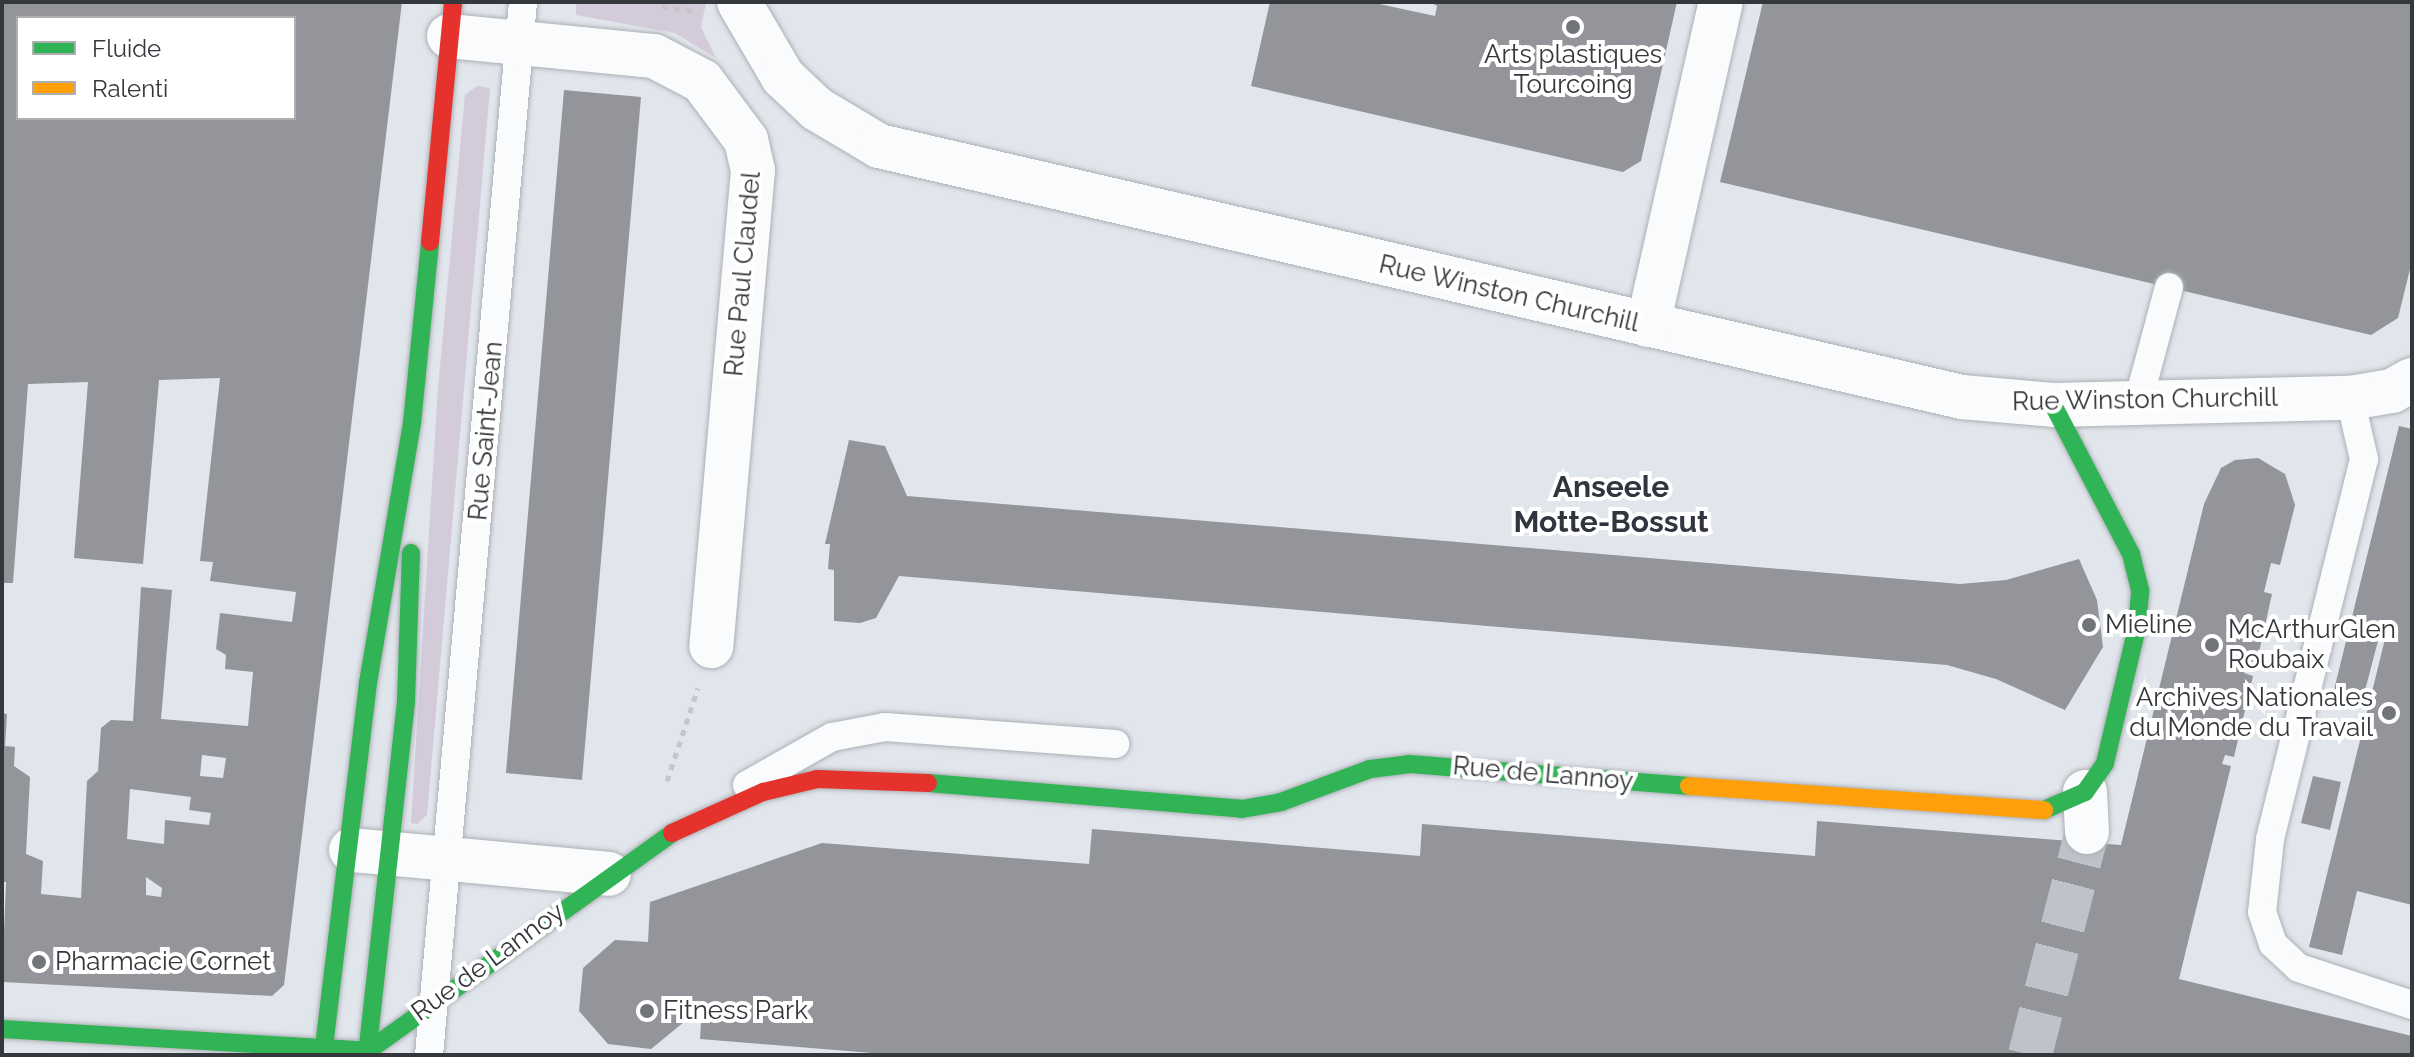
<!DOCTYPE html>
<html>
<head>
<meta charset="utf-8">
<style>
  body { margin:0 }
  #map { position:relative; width:2414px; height:1057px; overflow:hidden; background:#e1e5ec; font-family:Raleway,sans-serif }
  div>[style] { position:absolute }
  .green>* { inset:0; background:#d3cada }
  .building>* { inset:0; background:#93959a }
  .street-tunnel>* { height:44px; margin-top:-22px; transform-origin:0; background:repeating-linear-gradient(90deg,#bec2c9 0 44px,transparent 0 66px) }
  .path>* { height:5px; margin-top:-2.5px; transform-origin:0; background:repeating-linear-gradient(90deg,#c4c6c8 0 6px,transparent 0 12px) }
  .roads { filter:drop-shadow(0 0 2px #adb0b4) drop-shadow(0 0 2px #adb0b4) }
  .lane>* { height:28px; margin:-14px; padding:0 14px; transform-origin:14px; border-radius:14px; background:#fafbfc }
  .street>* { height:44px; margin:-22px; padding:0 22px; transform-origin:22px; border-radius:22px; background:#fafbfc }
  .fast>* { height:18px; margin:-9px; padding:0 9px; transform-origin:9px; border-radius:9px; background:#30b455 }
  .slow>* { height:18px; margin:-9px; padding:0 9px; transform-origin:9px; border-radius:9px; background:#ff9f0a }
  .jam>* { height:18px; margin:-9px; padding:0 9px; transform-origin:9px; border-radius:9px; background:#e5322d }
  .dots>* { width:22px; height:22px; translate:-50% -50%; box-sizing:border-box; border:4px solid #fff; border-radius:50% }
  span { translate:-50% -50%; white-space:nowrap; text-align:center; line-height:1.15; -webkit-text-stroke:8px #fff; paint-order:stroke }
  .poi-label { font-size:26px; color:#34373b }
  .left { translate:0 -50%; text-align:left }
  .right { translate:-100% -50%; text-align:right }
  .street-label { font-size:26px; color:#34373b }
  .quarter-label { font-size:30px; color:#30353f; font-weight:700 }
  .frame { position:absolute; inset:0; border:4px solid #34373b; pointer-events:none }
  .legend { position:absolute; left:16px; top:16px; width:280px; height:104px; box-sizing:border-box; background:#fff; border:2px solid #aeafb1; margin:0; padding:10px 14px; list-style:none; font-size:24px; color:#34373b }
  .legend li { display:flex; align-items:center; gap:16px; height:40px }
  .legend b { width:40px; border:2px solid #aeafb1 }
</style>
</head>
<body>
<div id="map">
  <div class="green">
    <div style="clip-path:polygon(576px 2px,706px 2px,701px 27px,716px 58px,675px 33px,576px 15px)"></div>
    <div style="clip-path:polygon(477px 86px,490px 88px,427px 815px,417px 824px,411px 823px,438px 388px,465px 95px)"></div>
  </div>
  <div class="building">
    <div style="clip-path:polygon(evenodd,2px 2px,402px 2px,284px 985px,272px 996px,2px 982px,6px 882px,2px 882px,2px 713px,7px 714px,5px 746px,15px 747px,14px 766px,30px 777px,26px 854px,43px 861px,41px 894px,81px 898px,87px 781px,98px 771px,101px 728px,111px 720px,133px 721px,141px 587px,172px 590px,161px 719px,248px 726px,253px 672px,225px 669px,226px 655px,216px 649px,220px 613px,292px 622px,296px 592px,210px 581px,213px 562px,200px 561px,220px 378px,159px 380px,143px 564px,74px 558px,88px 382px,28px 384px,13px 583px,2px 583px,2px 2px,18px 18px,294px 18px,294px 118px,18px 118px,18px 18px,2px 2px,202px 755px,226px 758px,223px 778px,200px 776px,202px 755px,2px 2px,130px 789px,191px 797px,189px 810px,211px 813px,209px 825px,165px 820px,164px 844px,127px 839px,130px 789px,2px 2px,146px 877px,162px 888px,161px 897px,146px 895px,146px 877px)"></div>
    <div style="clip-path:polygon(1270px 2px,1370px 2px,1435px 16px,1437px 6px,1430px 2px,1677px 2px,1641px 161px,1623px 172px,1251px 86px)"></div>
    <div style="clip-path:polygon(1763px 2px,2412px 2px,2412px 261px,2398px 318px,2371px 335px,1720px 182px)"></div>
    <div style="clip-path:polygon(564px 90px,641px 97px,582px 780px,506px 773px)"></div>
    <div style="clip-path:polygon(2399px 426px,2412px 429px,2412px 905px,2357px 891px,2342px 955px,2309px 947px,2385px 639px,2379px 637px,2362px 702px,2333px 694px)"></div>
    <div style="clip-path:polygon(849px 440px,885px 446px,907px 496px,1960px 584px,2006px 580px,2079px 559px,2097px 600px,2103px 647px,2065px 710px,1996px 679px,1947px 665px,899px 576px,876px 618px,860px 623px,834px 621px,834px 570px,828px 569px,830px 544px,825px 544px)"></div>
    <div style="clip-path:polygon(2258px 458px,2285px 474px,2295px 505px,2280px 565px,2271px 563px,2264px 592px,2272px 594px,2256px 666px,2246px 664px,2244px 673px,2253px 676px,2234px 757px,2225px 755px,2222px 764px,2231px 766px,2179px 979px,2412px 1036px,2412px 1055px,897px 1055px,700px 1039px,701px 1023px,684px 1022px,651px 1049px,608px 1044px,579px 1011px,583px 968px,615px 940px,648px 942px,650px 902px,822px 843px,1089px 864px,1092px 829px,1420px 856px,1422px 824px,1815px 856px,1817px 821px,2121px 845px,2204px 504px,2221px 468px,2235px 460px)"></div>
    <div style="clip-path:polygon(2313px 776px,2341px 782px,2330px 830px,2301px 823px)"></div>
  </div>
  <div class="street-tunnel">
    <div style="left:2030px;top:1055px;width:230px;rotate:-75.7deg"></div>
  </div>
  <div class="path">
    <div style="left:662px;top:6px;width:30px;rotate:9deg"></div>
    <div style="left:667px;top:781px;width:98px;rotate:-71.6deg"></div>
  </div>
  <div class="roads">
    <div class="lane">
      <div style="left:2350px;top:398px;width:63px;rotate:77.1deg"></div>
      <div style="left:2364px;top:459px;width:392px;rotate:103.9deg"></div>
      <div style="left:2270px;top:840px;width:72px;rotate:96.3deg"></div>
      <div style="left:2262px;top:912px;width:34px;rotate:71deg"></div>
      <div style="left:2273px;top:944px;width:35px;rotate:43deg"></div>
      <div style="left:2299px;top:968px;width:119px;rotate:18.1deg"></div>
      <div style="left:2138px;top:402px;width:119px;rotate:-74.9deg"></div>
      <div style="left:747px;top:785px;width:98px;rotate:-29.5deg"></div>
      <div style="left:832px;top:737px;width:54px;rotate:-10.7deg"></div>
      <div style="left:885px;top:727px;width:231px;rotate:4.2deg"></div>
      <div style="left:429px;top:1055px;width:1057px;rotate:-84.9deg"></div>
    </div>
    <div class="street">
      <div style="left:739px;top:2px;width:87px;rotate:59.6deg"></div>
      <div style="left:783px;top:77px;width:47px;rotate:43.3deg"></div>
      <div style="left:817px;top:109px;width:72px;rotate:30.8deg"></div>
      <div style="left:879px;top:146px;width:1112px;rotate:13.05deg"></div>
      <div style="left:1962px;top:397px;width:91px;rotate:5deg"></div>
      <div style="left:2053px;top:405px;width:297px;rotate:-1.4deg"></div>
      <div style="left:2350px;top:398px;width:43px;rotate:-9.5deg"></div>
      <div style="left:2392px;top:391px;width:23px;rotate:-29deg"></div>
      <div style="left:449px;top:36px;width:206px;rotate:5.6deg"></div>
      <div style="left:654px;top:56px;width:54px;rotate:27.5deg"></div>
      <div style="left:702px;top:81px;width:74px;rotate:53.3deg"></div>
      <div style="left:746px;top:140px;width:31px;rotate:77deg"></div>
      <div style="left:753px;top:170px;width:478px;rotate:95deg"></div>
      <div style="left:1648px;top:325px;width:331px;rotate:-77.3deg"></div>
      <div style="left:2085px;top:792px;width:40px;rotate:87.1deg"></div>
      <div style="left:351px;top:850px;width:259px;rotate:5.3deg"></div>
    </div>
    <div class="fast">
      <div style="left:928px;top:783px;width:315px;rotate:4.7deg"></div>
      <div style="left:1242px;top:809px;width:40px;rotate:-10deg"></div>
      <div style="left:1281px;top:802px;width:95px;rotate:-20.3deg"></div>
      <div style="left:1370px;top:769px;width:39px;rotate:-7deg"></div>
      <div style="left:1409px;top:764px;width:281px;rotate:4.5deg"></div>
      <div style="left:2044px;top:810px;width:45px;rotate:-23.7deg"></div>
      <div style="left:2085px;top:792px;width:35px;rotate:-55deg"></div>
      <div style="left:2105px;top:763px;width:139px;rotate:-76.7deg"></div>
      <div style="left:2137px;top:628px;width:38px;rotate:-85deg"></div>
      <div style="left:2140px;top:590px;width:37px;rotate:-104deg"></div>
      <div style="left:2131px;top:554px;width:168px;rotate:-117.6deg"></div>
      <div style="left:2px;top:1029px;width:367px;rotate:3.4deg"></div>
      <div style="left:368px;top:1051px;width:374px;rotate:-35.6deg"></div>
      <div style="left:323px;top:1055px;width:375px;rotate:-83.1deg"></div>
      <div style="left:368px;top:683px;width:264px;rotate:-80.4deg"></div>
      <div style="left:412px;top:423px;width:182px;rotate:-84.3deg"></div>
      <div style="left:367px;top:1055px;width:355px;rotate:-83.7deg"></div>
      <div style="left:406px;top:702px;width:149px;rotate:-88.1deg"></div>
    </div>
    <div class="slow">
      <div style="left:1689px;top:786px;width:356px;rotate:3.9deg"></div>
    </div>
    <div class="jam">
      <div style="left:430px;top:242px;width:241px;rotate:-84.5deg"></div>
      <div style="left:672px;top:833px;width:100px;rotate:-24.3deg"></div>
      <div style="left:763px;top:792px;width:56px;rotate:-13.5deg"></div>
      <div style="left:817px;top:779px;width:111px;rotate:2.1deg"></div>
    </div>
  </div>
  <div class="dots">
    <div style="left:1573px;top:27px;background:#717479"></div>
    <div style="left:2089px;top:625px;background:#717479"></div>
    <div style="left:2212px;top:645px;background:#717479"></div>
    <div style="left:2389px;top:713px;background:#717479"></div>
    <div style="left:39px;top:962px;background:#717479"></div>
    <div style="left:647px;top:1011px;background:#717479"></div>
  </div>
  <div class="poi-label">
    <span style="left:1573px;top:70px">Arts plastiques<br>Tourcoing</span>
    <span class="left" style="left:2105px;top:625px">Mieline</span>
    <span class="left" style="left:2228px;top:645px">McArthurGlen<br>Roubaix</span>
    <span class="right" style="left:2373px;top:713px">Archives Nationales<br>du Monde du Travail</span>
    <span class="left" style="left:55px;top:962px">Pharmacie Cornet</span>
    <span class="left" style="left:663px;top:1011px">Fitness Park</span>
  </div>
  <div class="street-label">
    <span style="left:743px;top:274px;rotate:-85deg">Rue Paul Claudel</span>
    <span style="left:1509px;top:294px;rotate:13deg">Rue Winston Churchill</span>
    <span style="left:2145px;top:400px;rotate:-1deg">Rue Winston Churchill</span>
    <span style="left:486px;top:431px;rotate:-85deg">Rue Saint-Jean</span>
    <span style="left:1543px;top:774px;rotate:5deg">Rue de Lannoy</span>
    <span style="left:488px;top:962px;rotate:-36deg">Rue de Lannoy</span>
  </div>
  <div class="quarter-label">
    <span style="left:1611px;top:504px">Anseele<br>Motte-Bossut</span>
  </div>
  <div class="frame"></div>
  <ul class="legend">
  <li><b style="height:10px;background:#30b455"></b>Fluide</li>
  <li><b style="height:10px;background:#ff9f0a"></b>Ralenti</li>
  </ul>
</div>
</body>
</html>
